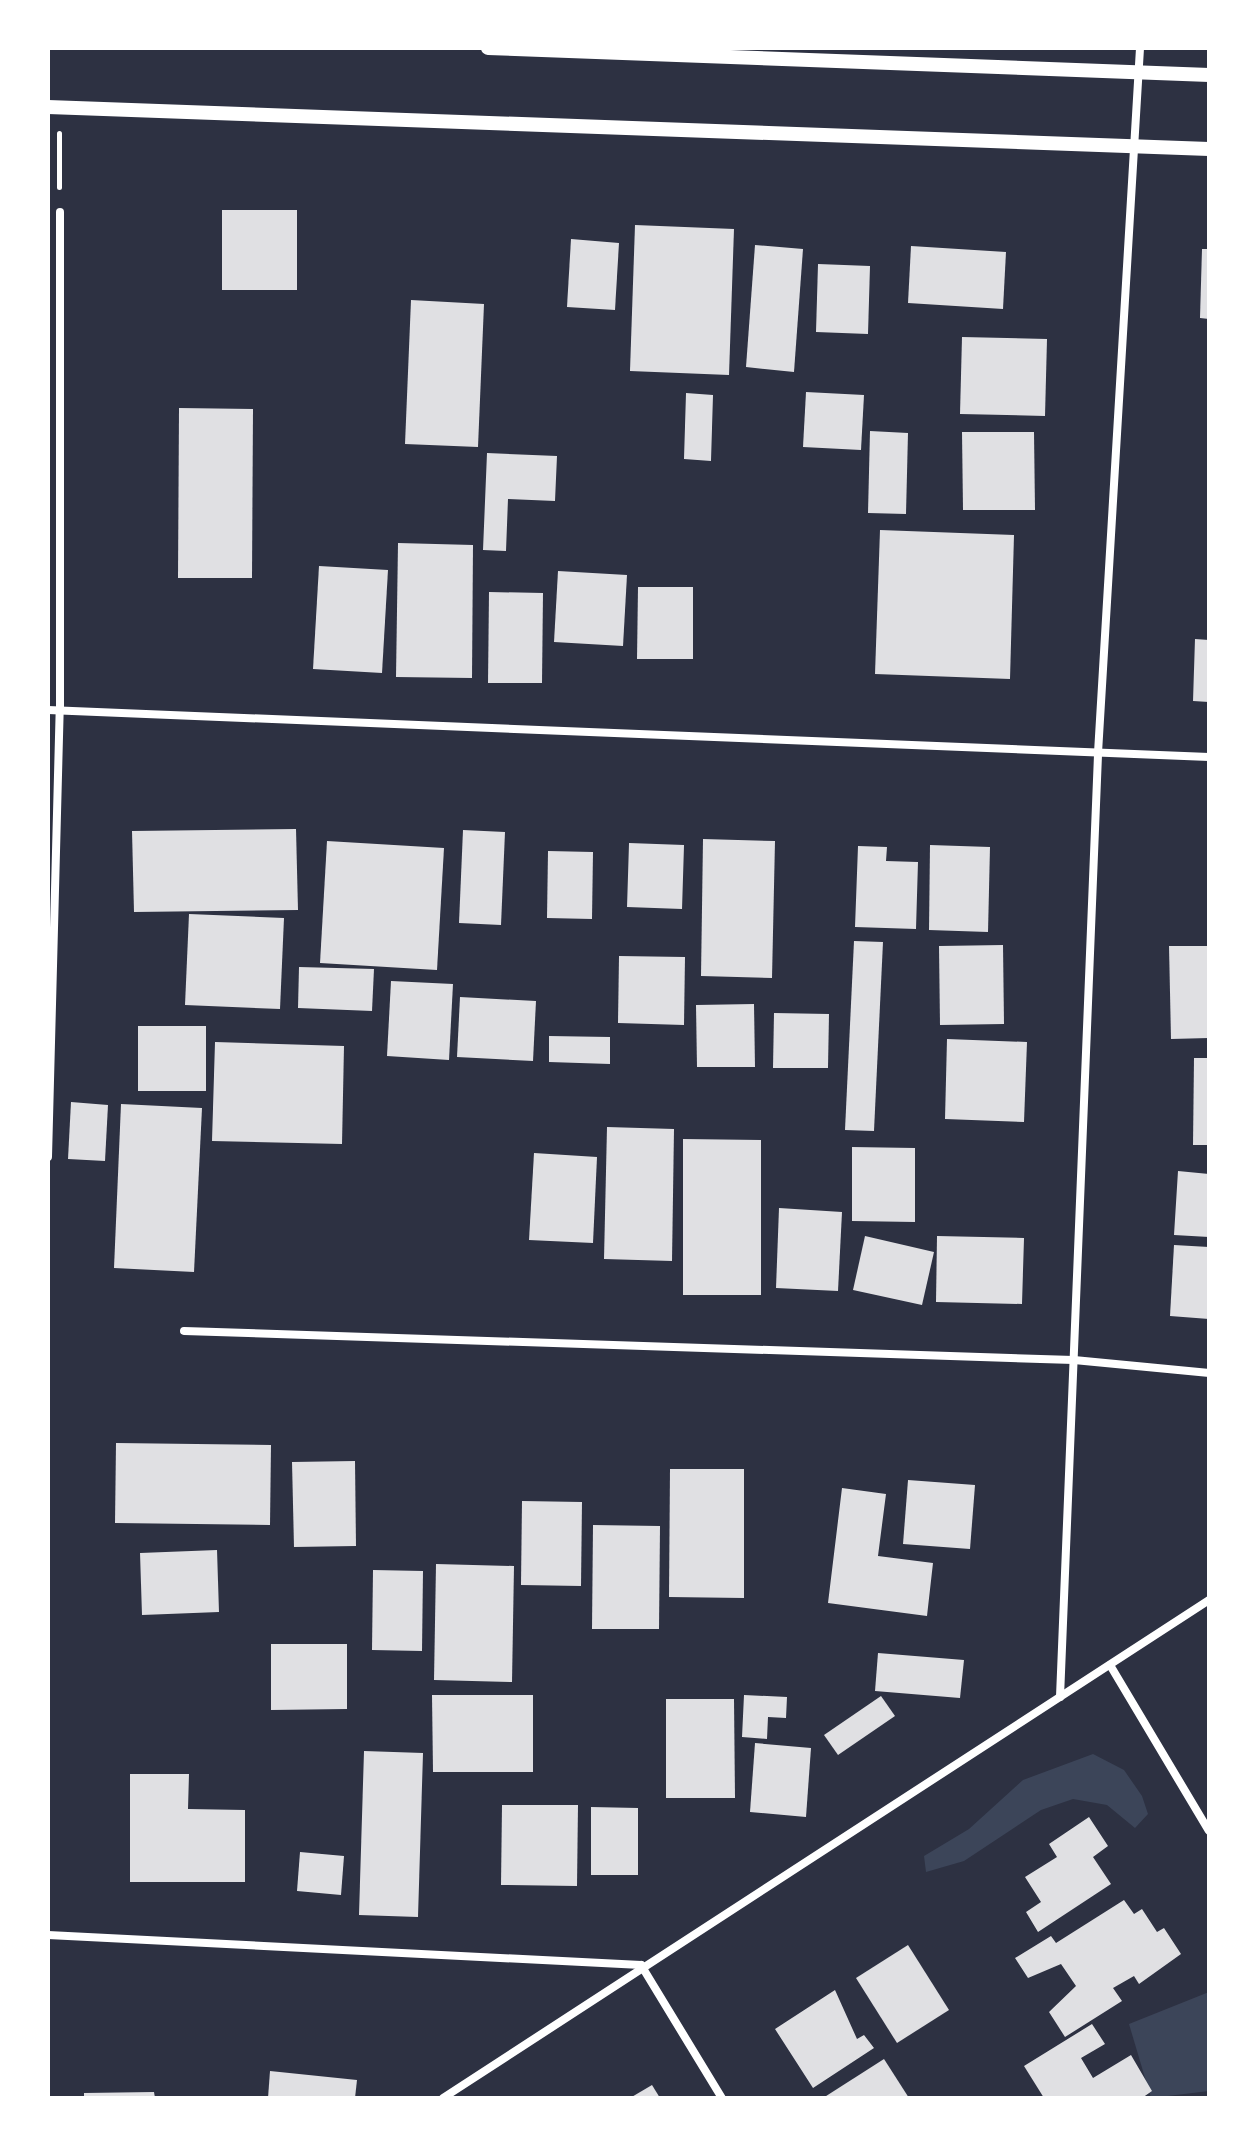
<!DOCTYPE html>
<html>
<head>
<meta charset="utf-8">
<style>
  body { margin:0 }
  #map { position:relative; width:1257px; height:2146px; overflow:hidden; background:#2d3142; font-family:Karla,sans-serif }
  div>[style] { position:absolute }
  .green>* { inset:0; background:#3c4559 }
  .building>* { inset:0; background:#e0e0e3 }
  .path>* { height:5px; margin:-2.5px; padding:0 2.5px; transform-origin:2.5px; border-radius:2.5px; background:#fff }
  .minor>* { height:8px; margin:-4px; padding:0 4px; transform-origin:4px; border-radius:4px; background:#fff }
  .tertiary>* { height:14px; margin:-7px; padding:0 7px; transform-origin:7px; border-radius:7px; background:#fff }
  span { translate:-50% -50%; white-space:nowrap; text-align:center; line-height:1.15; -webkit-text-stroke:6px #fff; paint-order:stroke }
  .frame { position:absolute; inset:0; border:50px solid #fff; pointer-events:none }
</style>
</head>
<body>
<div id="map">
  <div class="green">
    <div style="clip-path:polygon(1093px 1754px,1124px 1770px,1142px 1796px,1148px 1814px,1135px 1828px,1107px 1805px,1073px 1799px,1041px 1810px,964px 1861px,926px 1872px,924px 1856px,969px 1829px,1023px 1780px)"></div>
    <div style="clip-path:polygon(1209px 1992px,1209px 2091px,1151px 2098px,1129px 2024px)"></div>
  </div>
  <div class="building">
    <div style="clip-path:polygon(222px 210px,297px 210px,297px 290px,222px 290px)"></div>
    <div style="clip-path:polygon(635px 225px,734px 229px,729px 375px,630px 371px)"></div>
    <div style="clip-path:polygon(571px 239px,619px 243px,615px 310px,567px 307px)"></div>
    <div style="clip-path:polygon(755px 245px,803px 249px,794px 372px,746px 367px)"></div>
    <div style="clip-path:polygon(911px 246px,1006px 252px,1003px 309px,908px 303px)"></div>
    <div style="clip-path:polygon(1202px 249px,1209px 249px,1209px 319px,1200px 318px)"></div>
    <div style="clip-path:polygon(818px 264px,870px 266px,868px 334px,816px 332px)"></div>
    <div style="clip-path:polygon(411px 300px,484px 304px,478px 447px,405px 444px)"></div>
    <div style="clip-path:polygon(962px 337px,1047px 339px,1045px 416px,960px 414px)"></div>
    <div style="clip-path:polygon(806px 392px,864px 395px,861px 450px,803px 447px)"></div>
    <div style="clip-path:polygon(686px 393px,713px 395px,711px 461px,684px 459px)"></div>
    <div style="clip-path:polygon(179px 408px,253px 409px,252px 578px,178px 578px)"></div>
    <div style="clip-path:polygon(870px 431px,908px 433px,906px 514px,868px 513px)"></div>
    <div style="clip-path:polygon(962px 432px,1034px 432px,1035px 510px,963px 510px)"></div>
    <div style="clip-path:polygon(487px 453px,557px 456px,555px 501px,508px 499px,506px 551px,483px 550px)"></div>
    <div style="clip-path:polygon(880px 530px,1014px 535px,1010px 679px,875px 674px)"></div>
    <div style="clip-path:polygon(398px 543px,473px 545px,472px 678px,396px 677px)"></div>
    <div style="clip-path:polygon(319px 566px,388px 570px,382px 673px,313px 669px)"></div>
    <div style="clip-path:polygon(558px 571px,627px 575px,623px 646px,554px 642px)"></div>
    <div style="clip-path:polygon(638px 587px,693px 587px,693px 659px,637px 659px)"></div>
    <div style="clip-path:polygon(489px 592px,543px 593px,542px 683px,488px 683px)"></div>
    <div style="clip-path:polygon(1195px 639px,1209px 640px,1209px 702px,1193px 701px)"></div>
    <div style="clip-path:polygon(296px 829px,298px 910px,134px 912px,132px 831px)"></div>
    <div style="clip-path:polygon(463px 830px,505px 832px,501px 925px,459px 923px)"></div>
    <div style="clip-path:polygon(703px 839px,775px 841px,772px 978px,701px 976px)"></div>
    <div style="clip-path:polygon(327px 841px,444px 848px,437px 970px,320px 963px)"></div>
    <div style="clip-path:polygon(629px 843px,684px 845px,682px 909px,627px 907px)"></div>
    <div style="clip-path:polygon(930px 845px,990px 847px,988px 932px,929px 930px)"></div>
    <div style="clip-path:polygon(858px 846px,887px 847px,886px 861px,918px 862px,916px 929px,855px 927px)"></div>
    <div style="clip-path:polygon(548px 851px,593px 852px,592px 919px,547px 918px)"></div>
    <div style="clip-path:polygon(189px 914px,284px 918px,280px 1009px,185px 1005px)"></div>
    <div style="clip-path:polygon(854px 941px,883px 942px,874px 1131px,845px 1130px)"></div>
    <div style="clip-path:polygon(1003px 945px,1004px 1024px,940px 1025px,939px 946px)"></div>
    <div style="clip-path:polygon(1169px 946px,1209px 946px,1209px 1038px,1171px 1039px)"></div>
    <div style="clip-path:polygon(619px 956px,685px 957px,684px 1025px,618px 1023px)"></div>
    <div style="clip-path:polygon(299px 967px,374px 969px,372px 1011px,298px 1008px)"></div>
    <div style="clip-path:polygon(391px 981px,453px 984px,449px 1060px,387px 1056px)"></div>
    <div style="clip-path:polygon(460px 997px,536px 1001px,533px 1061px,457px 1057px)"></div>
    <div style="clip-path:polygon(754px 1004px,755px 1067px,697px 1067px,696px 1005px)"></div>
    <div style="clip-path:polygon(774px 1013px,829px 1014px,828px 1068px,773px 1068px)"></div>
    <div style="clip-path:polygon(138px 1026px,206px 1026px,206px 1091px,138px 1091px)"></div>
    <div style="clip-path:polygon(549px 1036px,610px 1037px,610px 1064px,549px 1062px)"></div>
    <div style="clip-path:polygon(947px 1039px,1027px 1042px,1024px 1122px,945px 1119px)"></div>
    <div style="clip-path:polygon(215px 1042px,344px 1046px,342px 1144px,212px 1141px)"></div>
    <div style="clip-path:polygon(1194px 1058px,1209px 1058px,1209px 1145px,1193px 1145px)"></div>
    <div style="clip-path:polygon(71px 1102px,108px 1105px,105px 1161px,68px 1159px)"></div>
    <div style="clip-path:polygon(121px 1104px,202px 1108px,194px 1272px,114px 1268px)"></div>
    <div style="clip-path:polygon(607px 1127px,674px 1129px,672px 1261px,604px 1259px)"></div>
    <div style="clip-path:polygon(683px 1139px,761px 1140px,761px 1295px,683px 1295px)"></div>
    <div style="clip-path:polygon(852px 1147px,915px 1148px,915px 1222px,852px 1221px)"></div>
    <div style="clip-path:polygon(534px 1153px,597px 1157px,593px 1243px,529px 1240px)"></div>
    <div style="clip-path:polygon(1178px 1171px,1209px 1174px,1209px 1237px,1174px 1235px)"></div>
    <div style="clip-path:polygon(779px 1208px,842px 1212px,838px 1291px,776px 1288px)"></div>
    <div style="clip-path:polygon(865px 1236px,934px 1252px,922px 1305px,853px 1290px)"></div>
    <div style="clip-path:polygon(937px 1236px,1024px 1238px,1022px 1304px,936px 1302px)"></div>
    <div style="clip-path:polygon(1174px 1245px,1209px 1247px,1209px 1319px,1170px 1316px)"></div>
    <div style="clip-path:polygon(116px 1443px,271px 1445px,270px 1525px,115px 1523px)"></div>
    <div style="clip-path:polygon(355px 1461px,356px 1546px,294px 1547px,292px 1462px)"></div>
    <div style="clip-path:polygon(670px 1469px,744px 1469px,744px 1598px,669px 1597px)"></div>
    <div style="clip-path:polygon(908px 1480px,975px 1485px,970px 1549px,903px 1544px)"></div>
    <div style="clip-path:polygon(842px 1488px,886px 1494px,878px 1556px,933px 1563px,927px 1616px,828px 1603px)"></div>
    <div style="clip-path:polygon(522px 1501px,582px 1502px,581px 1586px,521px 1585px)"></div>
    <div style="clip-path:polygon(593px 1525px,660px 1526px,659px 1629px,592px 1629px)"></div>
    <div style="clip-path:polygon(217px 1550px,219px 1612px,142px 1615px,140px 1553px)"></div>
    <div style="clip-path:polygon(436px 1564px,514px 1566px,512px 1682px,434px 1680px)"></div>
    <div style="clip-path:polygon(373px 1570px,423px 1571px,422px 1651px,372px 1650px)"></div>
    <div style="clip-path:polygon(271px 1644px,347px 1644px,347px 1709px,271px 1710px)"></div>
    <div style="clip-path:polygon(878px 1653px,964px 1660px,960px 1698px,875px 1691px)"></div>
    <div style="clip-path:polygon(432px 1695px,533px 1695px,533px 1772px,433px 1772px)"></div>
    <div style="clip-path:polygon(744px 1695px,787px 1697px,786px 1718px,768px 1717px,767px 1739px,742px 1737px)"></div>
    <div style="clip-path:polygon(881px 1696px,895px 1716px,838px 1755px,824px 1735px)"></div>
    <div style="clip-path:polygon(666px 1699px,734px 1699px,735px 1798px,666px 1798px)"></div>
    <div style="clip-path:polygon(755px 1743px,811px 1748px,806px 1817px,750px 1812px)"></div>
    <div style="clip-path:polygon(364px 1751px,423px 1753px,418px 1917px,359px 1915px)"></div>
    <div style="clip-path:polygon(130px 1774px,189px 1774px,188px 1809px,245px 1810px,245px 1882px,130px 1882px)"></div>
    <div style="clip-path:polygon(502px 1805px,578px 1805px,577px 1886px,501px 1885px)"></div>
    <div style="clip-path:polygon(591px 1807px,638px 1808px,638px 1875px,591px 1875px)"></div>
    <div style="clip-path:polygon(1089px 1817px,1108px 1846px,1093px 1857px,1111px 1884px,1038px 1932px,1026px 1912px,1041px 1902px,1025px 1877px,1057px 1857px,1049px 1844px)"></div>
    <div style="clip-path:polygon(300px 1852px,344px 1856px,341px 1895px,297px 1891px)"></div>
    <div style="clip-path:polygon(1124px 1900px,1134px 1914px,1142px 1909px,1157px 1932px,1164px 1928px,1181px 1954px,1139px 1984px,1134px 1976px,1113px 1988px,1122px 2001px,1065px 2037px,1049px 2012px,1076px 1986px,1061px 1964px,1028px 1978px,1015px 1958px,1051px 1936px,1056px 1943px)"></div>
    <div style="clip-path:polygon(908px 1945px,949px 2010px,897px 2043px,856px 1978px)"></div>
    <div style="clip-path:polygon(835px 1990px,857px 2039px,864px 2035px,874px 2048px,813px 2088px,775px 2029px)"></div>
    <div style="clip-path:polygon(1092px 2024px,1105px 2044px,1081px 2058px,1093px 2078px,1131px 2055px,1152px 2091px,1142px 2098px,1044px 2098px,1024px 2066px)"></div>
    <div style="clip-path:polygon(884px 2059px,909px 2098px,823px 2098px)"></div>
    <div style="clip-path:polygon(270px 2071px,357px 2080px,355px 2098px,268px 2098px)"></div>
    <div style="clip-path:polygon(652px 2085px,660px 2098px,630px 2098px)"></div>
    <div style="clip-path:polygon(154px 2092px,155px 2098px,84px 2098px,84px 2093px)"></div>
  </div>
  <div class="path">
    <div style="left:59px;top:133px;width:54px;rotate:90deg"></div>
  </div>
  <div class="minor">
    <div style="left:48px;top:710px;width:1162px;rotate:2.32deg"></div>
    <div style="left:48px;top:1157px;width:446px;rotate:-88.5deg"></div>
    <div style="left:60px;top:711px;width:499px;rotate:-90deg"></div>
    <div style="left:184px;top:1331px;width:890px;rotate:1.87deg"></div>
    <div style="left:1074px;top:1360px;width:136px;rotate:5.5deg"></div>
    <div style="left:1110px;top:1665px;width:193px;rotate:59.2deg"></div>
    <div style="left:1060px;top:1697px;width:945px;rotate:-87.69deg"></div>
    <div style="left:1098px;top:753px;width:706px;rotate:-86.59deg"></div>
    <div style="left:48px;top:1935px;width:594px;rotate:2.9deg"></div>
    <div style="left:641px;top:1965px;width:156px;rotate:58.7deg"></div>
    <div style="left:443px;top:2098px;width:914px;rotate:-33.03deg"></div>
  </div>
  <div class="tertiary">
    <div style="left:488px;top:48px;width:722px;rotate:2.14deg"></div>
    <div style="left:48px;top:107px;width:1162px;rotate:2.07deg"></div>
  </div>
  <div class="frame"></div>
</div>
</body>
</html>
